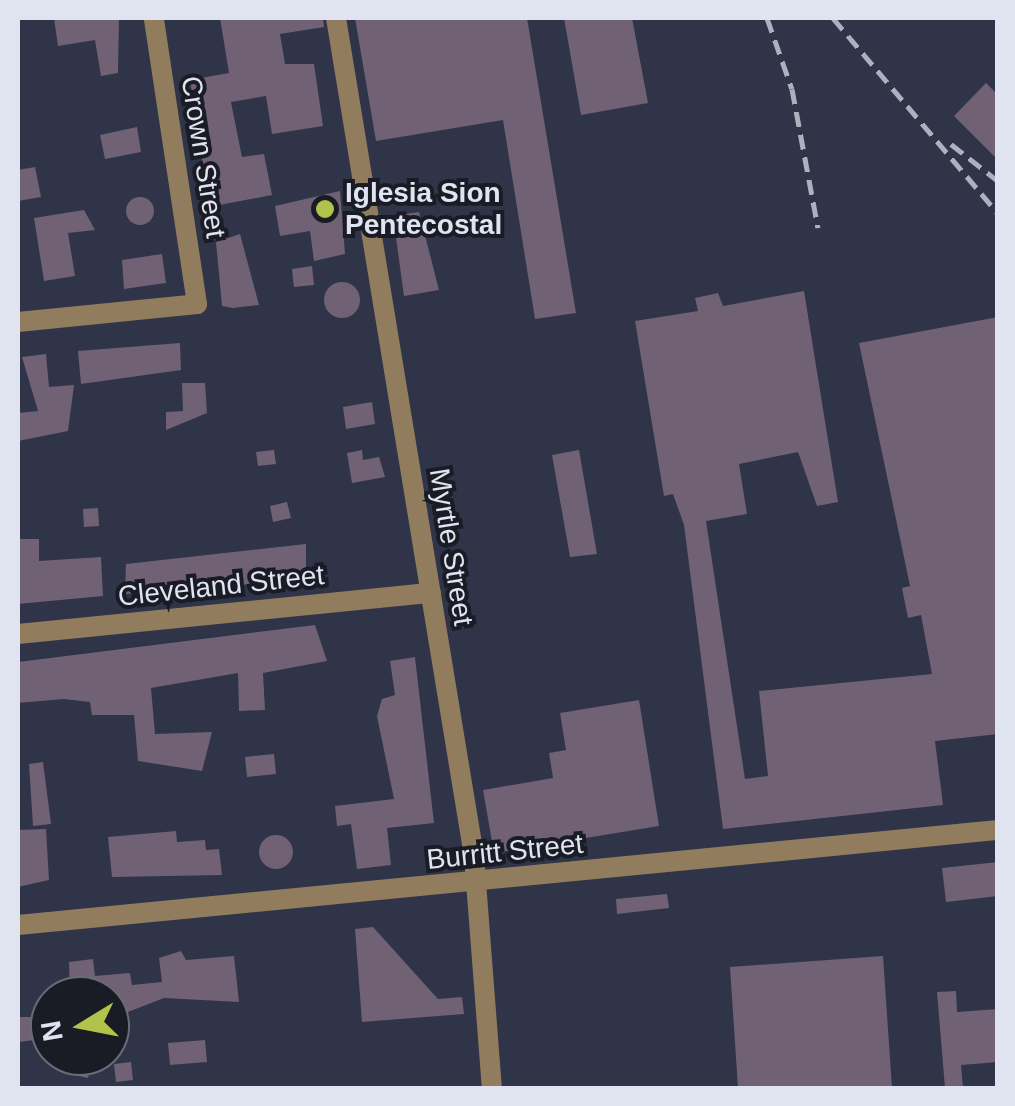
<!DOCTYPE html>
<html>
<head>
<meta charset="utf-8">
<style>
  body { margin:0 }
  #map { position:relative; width:1015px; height:1106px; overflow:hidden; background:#2f3448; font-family:Helvetica,sans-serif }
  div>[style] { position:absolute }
  .building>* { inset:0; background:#706175 }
  .round { border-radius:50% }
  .minor>* { height:20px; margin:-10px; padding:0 10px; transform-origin:10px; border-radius:10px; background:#917d5d }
  .tertiary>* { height:20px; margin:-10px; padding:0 10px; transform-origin:10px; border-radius:10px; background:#917d5d }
  .rail>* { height:5px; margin-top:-2.5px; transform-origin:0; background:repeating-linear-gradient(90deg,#acb0bf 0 15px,transparent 0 23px) }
  .dots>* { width:28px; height:28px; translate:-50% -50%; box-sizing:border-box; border:5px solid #1a1c25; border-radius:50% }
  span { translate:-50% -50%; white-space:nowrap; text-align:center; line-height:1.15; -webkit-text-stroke:8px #1a1c25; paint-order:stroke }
  .street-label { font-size:28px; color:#e0e4f0 }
  .poi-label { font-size:28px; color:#e0e4f0; font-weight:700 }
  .left { translate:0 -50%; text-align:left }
  .frame { position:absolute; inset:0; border:20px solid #e0e4f0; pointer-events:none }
  .north { position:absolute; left:30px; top:976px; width:100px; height:100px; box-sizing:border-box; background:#1a1c25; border:2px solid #696c76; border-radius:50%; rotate:260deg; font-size:28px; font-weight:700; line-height:40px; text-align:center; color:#e0e4f0 }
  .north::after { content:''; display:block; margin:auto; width:35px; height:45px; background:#b2c34c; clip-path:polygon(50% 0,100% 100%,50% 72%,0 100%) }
</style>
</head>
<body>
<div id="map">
  <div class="building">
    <div style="clip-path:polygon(54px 18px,119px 18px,118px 73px,101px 76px,95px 40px,58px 46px)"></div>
    <div style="clip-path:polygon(220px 18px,323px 18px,324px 27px,280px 34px,285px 64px,314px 64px,323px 126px,272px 134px,266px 96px,231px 102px,242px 157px,264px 154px,272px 195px,209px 207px,190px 80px,229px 73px)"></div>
    <div style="clip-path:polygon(355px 18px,527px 18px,576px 313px,535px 319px,503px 120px,376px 141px)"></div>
    <div style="clip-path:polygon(564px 18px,632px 18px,648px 103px,581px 115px)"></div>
    <div style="clip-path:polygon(986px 83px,998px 95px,998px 160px,954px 116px)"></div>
    <div style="clip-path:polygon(137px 127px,141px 152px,105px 159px,100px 135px)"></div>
    <div style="clip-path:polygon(35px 167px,41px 197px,18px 201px,18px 170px)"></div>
    <div style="clip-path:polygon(340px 191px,345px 254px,314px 261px,310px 231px,280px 236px,275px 206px)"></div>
    <div class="round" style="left:126px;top:197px;width:28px;height:28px"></div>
    <div style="clip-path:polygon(84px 210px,95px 230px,68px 233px,75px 276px,44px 281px,34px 218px)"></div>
    <div style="clip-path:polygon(419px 212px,439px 290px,404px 296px,393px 216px)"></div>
    <div style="clip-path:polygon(240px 234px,259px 305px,233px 308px,222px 306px,216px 242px)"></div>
    <div style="clip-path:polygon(162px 254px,166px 283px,124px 289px,122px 260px)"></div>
    <div style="clip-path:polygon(312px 266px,314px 285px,294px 287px,292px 269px)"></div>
    <div class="round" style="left:324px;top:282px;width:36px;height:36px"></div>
    <div style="clip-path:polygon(804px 291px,838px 502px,817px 506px,798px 452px,739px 464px,747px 514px,706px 521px,745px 779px,768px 776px,759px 691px,932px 674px,921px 615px,908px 618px,902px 588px,910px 586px,859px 343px,998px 317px,998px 734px,935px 741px,943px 805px,723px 829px,684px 525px,673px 494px,664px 496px,635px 321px,698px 311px,695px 298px,718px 293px,723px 306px)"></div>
    <div style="clip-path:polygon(180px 343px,181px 370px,81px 384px,78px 351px)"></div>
    <div style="clip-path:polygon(46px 354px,49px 387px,74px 385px,68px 431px,18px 441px,18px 413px,38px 411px,22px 357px)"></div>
    <div style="clip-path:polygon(182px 383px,205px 383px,207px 413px,166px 430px,166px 412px,183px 411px)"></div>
    <div style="clip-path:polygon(372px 402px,375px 424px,346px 429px,343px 407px)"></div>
    <div style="clip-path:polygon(274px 450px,276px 464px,258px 466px,256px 452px)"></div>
    <div style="clip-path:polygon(362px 450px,363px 460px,379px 457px,385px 477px,352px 483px,347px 453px)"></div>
    <div style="clip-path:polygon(579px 450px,597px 554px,570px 557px,552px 455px)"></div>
    <div style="clip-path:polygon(287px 502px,291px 518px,273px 522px,270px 506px)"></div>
    <div style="clip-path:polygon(98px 508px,99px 526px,84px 527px,83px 509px)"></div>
    <div style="clip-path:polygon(18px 539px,39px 539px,39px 561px,101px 557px,103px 596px,18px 604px)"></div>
    <div style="clip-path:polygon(306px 544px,306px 580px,125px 594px,126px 564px)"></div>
    <div style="clip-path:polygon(315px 625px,327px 661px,263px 673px,265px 710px,239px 711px,238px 673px,151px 688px,155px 734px,212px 732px,202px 771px,138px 761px,134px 715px,92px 715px,90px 702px,64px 699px,18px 703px,18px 662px)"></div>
    <div style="clip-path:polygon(415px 657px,434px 823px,387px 828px,391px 865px,357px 869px,351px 824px,337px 826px,335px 806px,394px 799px,377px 716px,382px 699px,395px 695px,390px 661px)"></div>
    <div style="clip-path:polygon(639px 700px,659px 826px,494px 853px,483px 790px,553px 778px,549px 753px,566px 750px,560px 713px)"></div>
    <div style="clip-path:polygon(274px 754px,276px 774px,247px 777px,245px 757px)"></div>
    <div style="clip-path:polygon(43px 762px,51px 824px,33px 826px,29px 764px)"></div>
    <div style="clip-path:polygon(46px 829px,49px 880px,18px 887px,18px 830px)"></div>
    <div style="clip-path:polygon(176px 831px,177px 842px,205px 840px,206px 850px,219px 849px,222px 875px,112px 877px,108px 837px)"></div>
    <div class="round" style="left:259px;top:835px;width:34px;height:34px"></div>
    <div style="clip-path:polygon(998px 862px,998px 896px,946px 902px,942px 868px)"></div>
    <div style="clip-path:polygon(667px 894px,669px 908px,617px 914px,616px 899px)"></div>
    <div style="clip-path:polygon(373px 927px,438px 999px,462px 997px,464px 1014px,362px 1022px,355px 929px)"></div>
    <div style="clip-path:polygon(181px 951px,186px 960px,234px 956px,239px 1002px,164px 998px,115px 1017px,110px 996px,70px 996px,69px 962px,93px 959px,95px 976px,130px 973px,132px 985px,162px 982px,159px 958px)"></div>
    <div style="clip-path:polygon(883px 956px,892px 1088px,738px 1088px,730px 967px)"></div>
    <div style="clip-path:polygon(956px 991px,957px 1012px,998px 1009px,998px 1062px,961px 1065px,963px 1088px,945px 1088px,937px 992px)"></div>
    <div style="clip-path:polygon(18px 1017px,33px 1017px,35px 1040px,18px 1042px)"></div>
    <div style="clip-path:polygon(205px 1040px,207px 1062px,170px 1065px,168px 1043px)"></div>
    <div style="clip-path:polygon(72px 1056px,93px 1056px,88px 1078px,75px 1075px)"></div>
    <div style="clip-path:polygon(131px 1062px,133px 1080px,116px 1082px,114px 1064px)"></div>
  </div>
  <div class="minor">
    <div style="left:18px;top:322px;width:180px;rotate:-5.7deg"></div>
    <div style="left:197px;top:304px;width:289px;rotate:-98.6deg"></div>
    <div style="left:18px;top:634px;width:415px;rotate:-5.7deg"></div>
  </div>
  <div class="tertiary">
    <div style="left:336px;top:18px;width:849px;rotate:80.65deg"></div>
    <div style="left:474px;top:856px;width:233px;rotate:85.6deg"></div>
    <div style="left:18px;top:925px;width:985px;rotate:-5.54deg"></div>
  </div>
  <div class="rail">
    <div style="left:767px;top:18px;width:75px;rotate:70.6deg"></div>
    <div style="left:792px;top:89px;width:141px;rotate:79.4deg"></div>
    <div style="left:833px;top:18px;width:255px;rotate:49.8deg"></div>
    <div style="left:951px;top:144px;width:60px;rotate:38.2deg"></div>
  </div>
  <div class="dots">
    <div style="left:325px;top:209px;background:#b2c34c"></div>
  </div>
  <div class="street-label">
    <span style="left:203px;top:157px;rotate:81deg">Crown Street</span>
    <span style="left:451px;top:547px;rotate:81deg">Myrtle Street</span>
    <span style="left:221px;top:586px;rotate:-6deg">Cleveland Street</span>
    <span style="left:505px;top:852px;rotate:-6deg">Burritt Street</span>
  </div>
  <div class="poi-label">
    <span class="left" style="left:345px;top:209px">Iglesia Sion<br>Pentecostal</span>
  </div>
  <div class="frame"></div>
  <div class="north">N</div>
</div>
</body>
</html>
